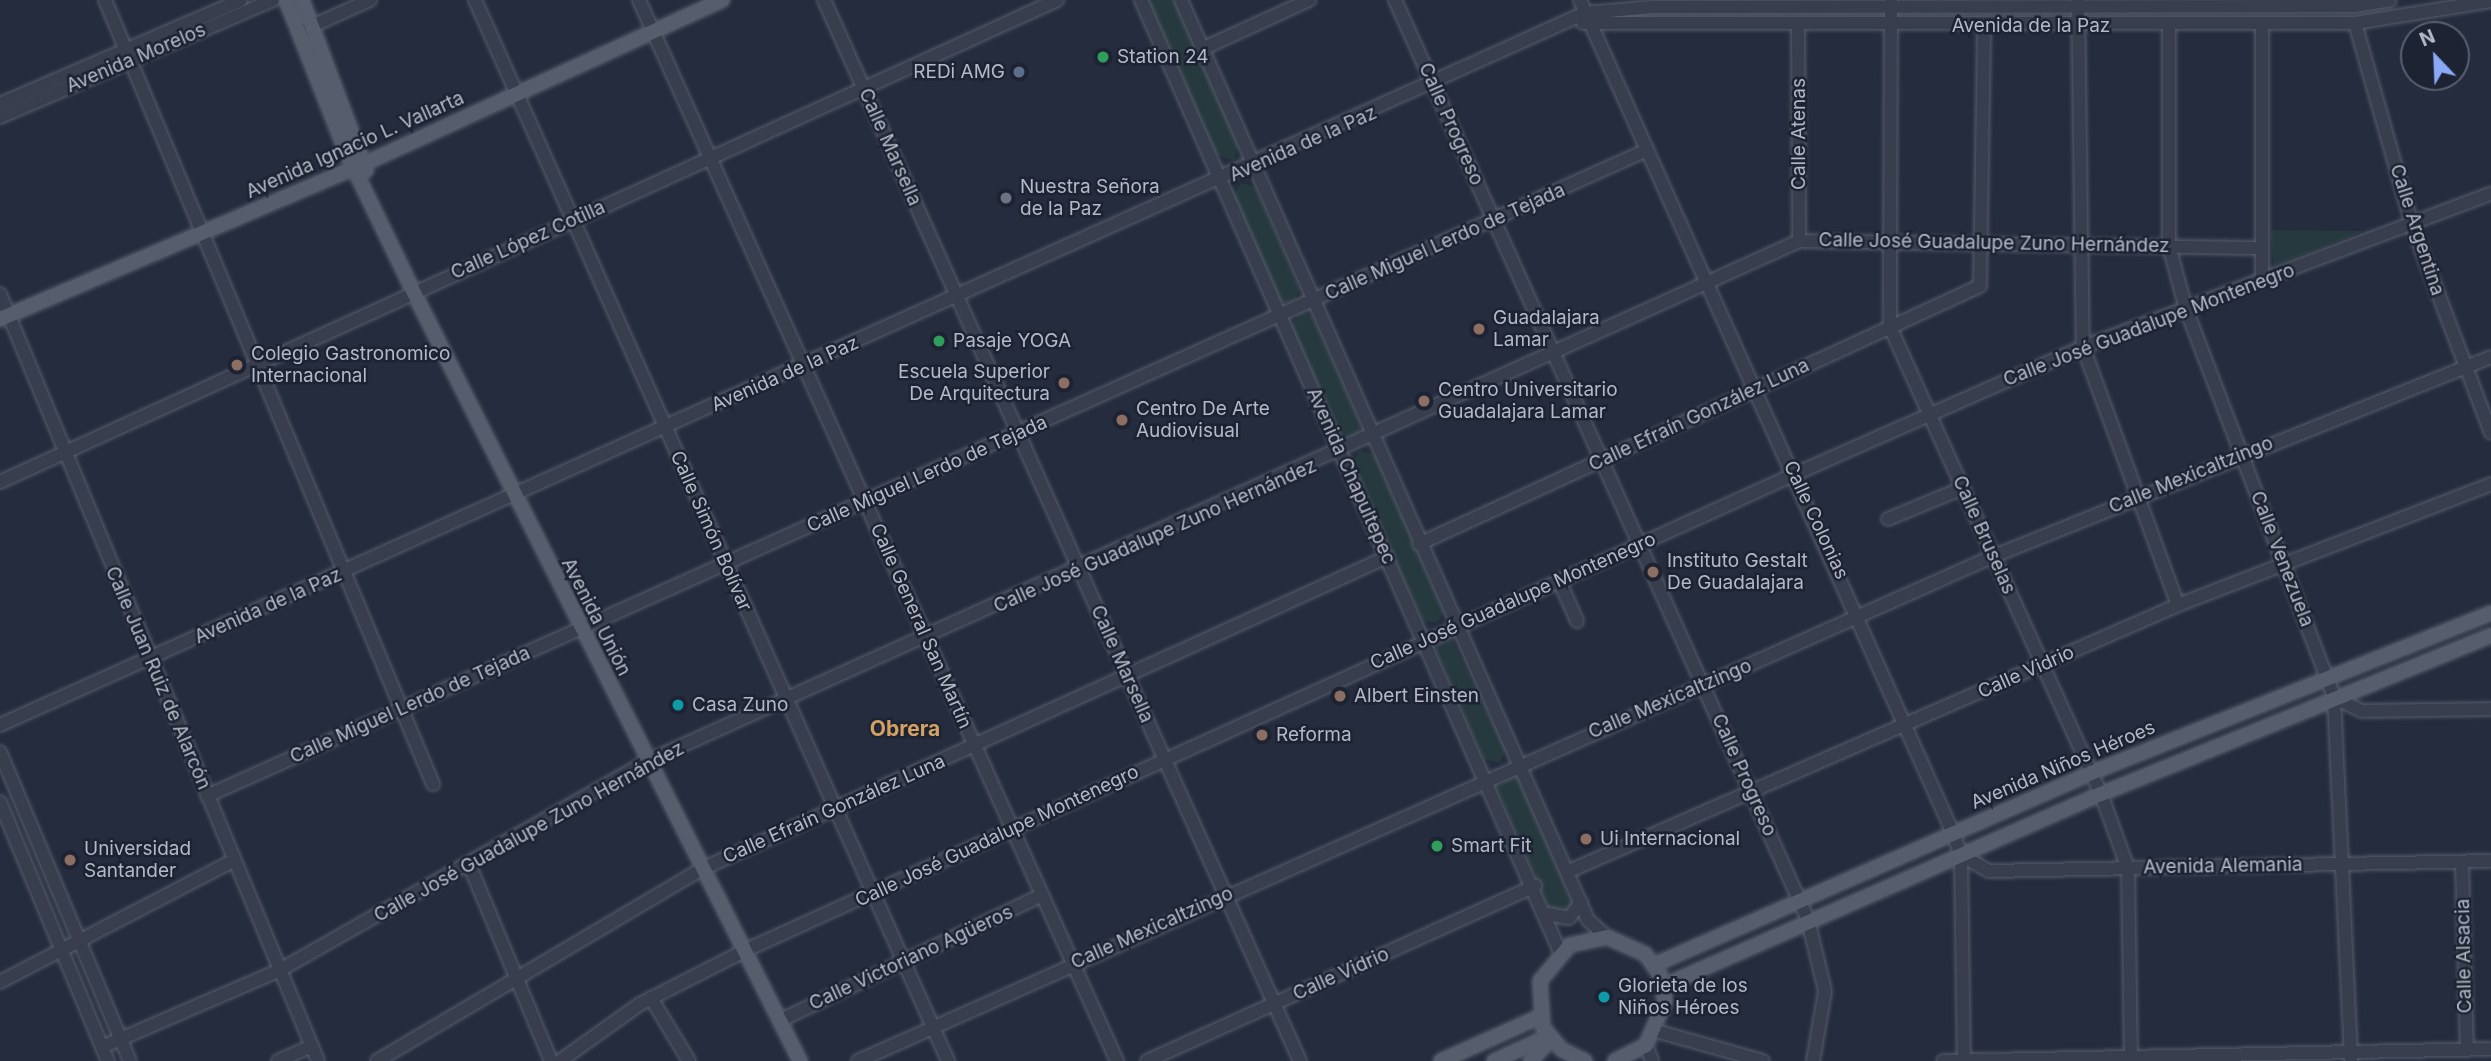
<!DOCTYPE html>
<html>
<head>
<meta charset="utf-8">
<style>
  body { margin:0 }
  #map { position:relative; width:2491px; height:1061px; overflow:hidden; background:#242c3d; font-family:Inter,sans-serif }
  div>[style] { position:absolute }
  .green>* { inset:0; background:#26393e }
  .roads { filter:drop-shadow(0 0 2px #565c6b) drop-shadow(0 0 2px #565c6b) }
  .minor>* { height:12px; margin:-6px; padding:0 6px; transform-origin:6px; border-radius:6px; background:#383e4d }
  .major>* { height:14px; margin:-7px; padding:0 7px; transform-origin:7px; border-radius:7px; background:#565d6d }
  .dots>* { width:19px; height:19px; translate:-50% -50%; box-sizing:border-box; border:4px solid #1d2332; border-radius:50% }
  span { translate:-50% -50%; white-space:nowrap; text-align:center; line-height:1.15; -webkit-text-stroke:5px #1d2332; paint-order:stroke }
  .street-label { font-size:19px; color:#b4b9c8 }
  .poi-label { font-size:19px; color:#b4b9c8 }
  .left { translate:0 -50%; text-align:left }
  .right { translate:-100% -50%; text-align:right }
  .neighbourhood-label { font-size:21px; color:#d4a164; font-weight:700 }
  .north { position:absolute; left:2400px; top:21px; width:70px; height:70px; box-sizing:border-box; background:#1d2332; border:2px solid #595f6e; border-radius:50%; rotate:337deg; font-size:19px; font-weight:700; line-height:28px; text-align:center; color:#b4b9c8 }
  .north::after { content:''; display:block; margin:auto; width:24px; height:32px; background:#8aa8f7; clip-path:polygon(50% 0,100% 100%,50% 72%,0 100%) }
</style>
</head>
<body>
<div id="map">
  <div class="green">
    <div style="clip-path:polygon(1148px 0,1174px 0,1238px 145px,1234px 161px,1217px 155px)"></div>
    <div style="clip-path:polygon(1241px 183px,1255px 187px,1300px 289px,1293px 304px,1281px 302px,1233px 196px)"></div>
    <div style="clip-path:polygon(2270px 230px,2362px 231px,2362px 232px,2274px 266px)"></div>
    <div style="clip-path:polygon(1301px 311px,1312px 316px,1361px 426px,1357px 436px,1340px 435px,1291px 326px)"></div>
    <div style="clip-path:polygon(1360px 451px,1374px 454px,1444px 612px,1437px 623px,1423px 621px,1352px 463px)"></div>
    <div style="clip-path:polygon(1450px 635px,1506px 750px,1499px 763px,1484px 759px,1435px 648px)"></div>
    <div style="clip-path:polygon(1513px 775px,1519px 779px,1575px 909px,1553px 915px,1497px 788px)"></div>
  </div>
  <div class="roads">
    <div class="minor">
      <div style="left:105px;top:0;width:850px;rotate:67.3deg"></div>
      <div style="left:475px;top:0;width:1162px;rotate:65.97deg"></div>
      <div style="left:639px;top:0;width:1164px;rotate:65.75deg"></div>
      <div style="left:824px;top:0;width:1163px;rotate:65.84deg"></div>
      <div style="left:1141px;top:0;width:1040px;rotate:66.24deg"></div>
      <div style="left:1181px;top:0;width:1006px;rotate:66.14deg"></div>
      <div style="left:1588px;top:920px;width:25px;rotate:42deg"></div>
      <div style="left:1395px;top:0;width:1008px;rotate:65.82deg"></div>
      <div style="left:1808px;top:920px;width:73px;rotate:76.5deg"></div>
      <div style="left:1825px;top:991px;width:71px;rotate:99.7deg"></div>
      <div style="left:1580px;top:0;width:913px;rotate:65.88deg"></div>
      <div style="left:1953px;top:833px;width:23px;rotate:70deg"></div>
      <div style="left:1961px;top:855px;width:206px;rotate:89.2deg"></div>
      <div style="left:1891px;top:0;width:327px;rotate:90.2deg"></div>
      <div style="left:1890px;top:327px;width:512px;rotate:65.69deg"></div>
      <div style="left:2101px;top:794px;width:79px;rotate:70deg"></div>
      <div style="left:2128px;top:868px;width:193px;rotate:89.1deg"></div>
      <div style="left:2078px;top:0;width:347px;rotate:89.2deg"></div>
      <div style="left:2083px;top:347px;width:275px;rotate:69.8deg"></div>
      <div style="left:1583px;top:23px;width:772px"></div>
      <div style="left:2355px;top:23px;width:138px;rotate:-9.2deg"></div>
      <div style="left:2355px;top:23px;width:210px;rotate:74.2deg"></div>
      <div style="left:2412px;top:225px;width:222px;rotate:69.2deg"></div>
      <div style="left:2262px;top:24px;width:257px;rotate:90deg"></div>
      <div style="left:2169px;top:25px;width:221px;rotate:90deg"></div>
      <div style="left:2169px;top:246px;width:65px;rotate:74.9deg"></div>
      <div style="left:2186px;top:309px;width:415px;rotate:69.1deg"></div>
      <div style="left:2334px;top:697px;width:364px;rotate:87.3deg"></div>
      <div style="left:1798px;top:26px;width:215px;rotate:89.7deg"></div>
      <div style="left:299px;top:32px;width:78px;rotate:-24.3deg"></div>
      <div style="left:1202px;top:49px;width:118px;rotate:-24.6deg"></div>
      <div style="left:0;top:104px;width:262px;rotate:-23.3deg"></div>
      <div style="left:0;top:117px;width:297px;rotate:-23.2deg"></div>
      <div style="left:0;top:294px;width:830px;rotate:67.48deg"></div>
      <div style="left:0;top:482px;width:1162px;rotate:-24.51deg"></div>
      <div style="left:1888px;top:519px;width:81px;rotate:-22.5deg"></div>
      <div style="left:1419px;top:544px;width:617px;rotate:-24.7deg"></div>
      <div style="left:1980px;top:286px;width:260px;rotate:-89.1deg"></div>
      <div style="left:1559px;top:580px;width:45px;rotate:66.3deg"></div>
      <div style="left:2334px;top:697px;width:31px;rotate:27deg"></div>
      <div style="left:2362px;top:711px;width:129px;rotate:-0.9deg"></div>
      <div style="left:0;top:725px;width:1738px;rotate:-24.19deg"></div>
      <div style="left:1585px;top:13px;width:69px;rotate:-5deg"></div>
      <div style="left:1654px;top:7px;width:700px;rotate:-0.08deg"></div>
      <div style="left:2354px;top:6px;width:36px;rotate:-9deg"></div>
      <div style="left:0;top:752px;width:335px;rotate:67.2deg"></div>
      <div style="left:207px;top:796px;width:1578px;rotate:-24.16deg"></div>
      <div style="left:0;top:802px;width:281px;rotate:67.4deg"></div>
      <div style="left:1961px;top:855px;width:32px;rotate:30deg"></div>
      <div style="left:1989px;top:871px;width:502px;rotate:-1.14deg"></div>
      <div style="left:2462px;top:862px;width:187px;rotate:88.5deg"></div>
      <div style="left:469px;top:864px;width:213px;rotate:67.4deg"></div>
      <div style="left:1567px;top:872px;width:667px;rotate:-23.6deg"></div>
      <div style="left:2178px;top:605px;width:336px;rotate:-21.1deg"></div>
      <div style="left:1548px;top:914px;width:21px;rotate:11deg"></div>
      <div style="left:1569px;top:918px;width:20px;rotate:-53deg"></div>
      <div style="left:0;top:982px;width:264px;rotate:-27.5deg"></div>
      <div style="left:651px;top:998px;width:74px;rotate:58.9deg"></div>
      <div style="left:779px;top:1021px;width:292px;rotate:-25.6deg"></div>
      <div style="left:1656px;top:1031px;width:111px;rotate:15.7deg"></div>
      <div style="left:1646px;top:1045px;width:17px;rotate:69deg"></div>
      <div style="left:102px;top:1047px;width:194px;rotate:-23.4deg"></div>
      <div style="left:280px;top:970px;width:423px;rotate:-29.6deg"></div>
      <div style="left:648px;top:761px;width:1263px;rotate:-24.31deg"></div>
      <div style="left:1799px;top:241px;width:463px;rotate:0.9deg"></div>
      <div style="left:278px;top:1061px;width:37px;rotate:-24deg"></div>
      <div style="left:377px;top:1061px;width:377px;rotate:-30.6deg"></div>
      <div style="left:702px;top:869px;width:753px;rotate:-24.49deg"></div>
      <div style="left:560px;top:1061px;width:98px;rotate:-35.5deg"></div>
      <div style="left:640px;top:1004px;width:117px;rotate:-27deg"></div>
      <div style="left:744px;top:951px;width:1154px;rotate:-24.41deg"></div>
      <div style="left:1795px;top:474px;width:315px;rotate:-23.8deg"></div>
      <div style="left:2083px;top:347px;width:436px;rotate:-20.6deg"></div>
      <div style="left:858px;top:1061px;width:1243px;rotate:-23.97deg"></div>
      <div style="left:1994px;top:556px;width:535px;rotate:-21.82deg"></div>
      <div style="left:1147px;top:1061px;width:426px;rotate:-24.3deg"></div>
      <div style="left:1943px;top:1061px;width:548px;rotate:-1.25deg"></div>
    </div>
    <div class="major">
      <div style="left:286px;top:0;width:166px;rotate:68.4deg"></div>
      <div style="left:347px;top:154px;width:163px;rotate:64.2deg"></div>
      <div style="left:418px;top:301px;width:851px;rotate:63.31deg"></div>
      <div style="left:302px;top:0;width:182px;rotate:69.4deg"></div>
      <div style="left:0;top:319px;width:398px;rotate:-23.1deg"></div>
      <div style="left:366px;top:163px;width:392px;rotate:-24.6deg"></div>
      <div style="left:1654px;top:965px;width:477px;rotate:-23.7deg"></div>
      <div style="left:2091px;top:773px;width:431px;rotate:-21.8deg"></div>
      <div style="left:1663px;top:986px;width:478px;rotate:-23.7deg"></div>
      <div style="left:2101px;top:794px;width:421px;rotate:-22.1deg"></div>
      <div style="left:1441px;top:1061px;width:107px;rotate:-24.2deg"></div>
      <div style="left:1494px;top:1061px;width:60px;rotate:-24.4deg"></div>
      <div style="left:1531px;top:1061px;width:30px;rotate:-48deg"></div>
      <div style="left:1585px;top:1061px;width:25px;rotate:-154deg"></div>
      <div style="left:1562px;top:1050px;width:30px;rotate:-130deg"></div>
      <div style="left:1543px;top:1027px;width:46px;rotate:-93.7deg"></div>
      <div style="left:1540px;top:981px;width:47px;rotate:-50.2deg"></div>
      <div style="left:1570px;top:945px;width:38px;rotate:-12deg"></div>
      <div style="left:1607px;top:937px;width:42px;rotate:24.1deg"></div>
      <div style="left:1645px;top:954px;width:26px;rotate:54deg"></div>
      <div style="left:1660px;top:975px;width:26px;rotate:79deg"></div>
      <div style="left:1665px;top:1001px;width:48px;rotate:113.4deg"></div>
      <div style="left:1646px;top:1045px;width:35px;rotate:153deg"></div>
    </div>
  </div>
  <div class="dots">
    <div style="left:1103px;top:57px;background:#2e9e5b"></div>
    <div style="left:1019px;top:72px;background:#5c6f8a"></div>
    <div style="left:1006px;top:198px;background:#6b7280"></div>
    <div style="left:1479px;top:329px;background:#8d6e63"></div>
    <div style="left:939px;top:341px;background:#2e9e5b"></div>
    <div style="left:237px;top:365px;background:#8d6e63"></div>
    <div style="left:1064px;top:383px;background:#8d6e63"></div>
    <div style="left:1424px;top:401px;background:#8d6e63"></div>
    <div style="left:1122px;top:420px;background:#8d6e63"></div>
    <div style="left:1653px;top:572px;background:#8d6e63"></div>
    <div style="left:1340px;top:696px;background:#8d6e63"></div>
    <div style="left:678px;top:705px;background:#0f9aa8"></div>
    <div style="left:1262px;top:735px;background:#8d6e63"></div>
    <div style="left:1586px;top:839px;background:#8d6e63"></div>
    <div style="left:1437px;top:846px;background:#2e9e5b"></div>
    <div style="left:70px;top:860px;background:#8d6e63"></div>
    <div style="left:1604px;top:997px;background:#0f9aa8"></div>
  </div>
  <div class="street-label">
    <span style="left:2031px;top:26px">Avenida de la Paz</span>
    <span style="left:136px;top:58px;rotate:-23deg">Avenida Morelos</span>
    <span style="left:1451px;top:124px;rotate:66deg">Calle Progreso</span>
    <span style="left:1799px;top:134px;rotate:-90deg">Calle Atenas</span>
    <span style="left:1303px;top:144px;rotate:-24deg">Avenida de la Paz</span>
    <span style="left:355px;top:145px;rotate:-24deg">Avenida Ignacio L. Vallarta</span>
    <span style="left:890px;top:147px;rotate:66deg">Calle Marsella</span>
    <span style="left:2417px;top:230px;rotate:72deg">Calle Argentina</span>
    <span style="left:528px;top:240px;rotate:-24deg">Calle López Cotilla</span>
    <span style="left:1445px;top:242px;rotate:-24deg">Calle Miguel Lerdo de Tejada</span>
    <span style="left:1994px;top:243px;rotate:1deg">Calle José Guadalupe Zuno Hernández</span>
    <span style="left:2149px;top:325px;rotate:-21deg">Calle José Guadalupe Montenegro</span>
    <span style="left:785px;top:374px;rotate:-24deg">Avenida de la Paz</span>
    <span style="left:1699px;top:415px;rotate:-25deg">Calle Efraín González Luna</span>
    <span style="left:927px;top:474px;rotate:-24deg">Calle Miguel Lerdo de Tejada</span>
    <span style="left:2191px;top:475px;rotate:-22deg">Calle Mexicaltzingo</span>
    <span style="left:1351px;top:476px;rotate:66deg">Avenida Chapultepec</span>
    <span style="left:1816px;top:520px;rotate:65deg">Calle Colonias</span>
    <span style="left:711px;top:531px;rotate:66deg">Calle Simón Bolívar</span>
    <span style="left:1984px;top:535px;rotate:66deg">Calle Bruselas</span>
    <span style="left:1155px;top:536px;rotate:-24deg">Calle José Guadalupe Zuno Hernández</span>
    <span style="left:2282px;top:559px;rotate:69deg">Calle Venezuela</span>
    <span style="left:1513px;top:601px;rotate:-24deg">Calle José Guadalupe Montenegro</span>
    <span style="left:268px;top:606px;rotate:-24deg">Avenida de la Paz</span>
    <span style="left:596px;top:617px;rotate:63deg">Avenida Unión</span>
    <span style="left:921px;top:626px;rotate:66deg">Calle General San Martín</span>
    <span style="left:1122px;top:664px;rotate:66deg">Calle Marsella</span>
    <span style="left:2026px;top:672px;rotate:-24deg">Calle Vidrio</span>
    <span style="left:158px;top:678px;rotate:67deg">Calle Juan Ruiz de Alarcón</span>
    <span style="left:1670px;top:699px;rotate:-23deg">Calle Mexicaltzingo</span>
    <span style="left:410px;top:705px;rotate:-24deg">Calle Miguel Lerdo de Tejada</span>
    <span style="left:2063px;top:765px;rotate:-23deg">Avenida Niños Héroes</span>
    <span style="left:1744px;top:775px;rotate:66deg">Calle Progreso</span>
    <span style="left:834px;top:809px;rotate:-24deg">Calle Efraín González Luna</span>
    <span style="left:529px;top:832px;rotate:-29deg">Calle José Guadalupe Zuno Hernández</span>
    <span style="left:997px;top:836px;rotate:-25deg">Calle José Guadalupe Montenegro</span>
    <span style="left:2223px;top:866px;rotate:-1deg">Avenida Alemania</span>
    <span style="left:1152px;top:928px;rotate:-24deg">Calle Mexicaltzingo</span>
    <span style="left:2464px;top:956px;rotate:-91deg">Calle Alsacia</span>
    <span style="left:911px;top:958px;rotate:-25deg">Calle Victoriano Agüeros</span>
    <span style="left:1341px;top:974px;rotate:-24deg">Calle Vidrio</span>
  </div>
  <div class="poi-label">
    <span class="left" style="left:1117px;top:57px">Station 24</span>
    <span class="right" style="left:1005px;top:72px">REDi AMG</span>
    <span class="left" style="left:1020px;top:198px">Nuestra Señora<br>de la Paz</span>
    <span class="left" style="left:1493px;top:329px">Guadalajara<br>Lamar</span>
    <span class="left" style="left:953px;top:341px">Pasaje YOGA</span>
    <span class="left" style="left:251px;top:365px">Colegio Gastronomico<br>Internacional</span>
    <span class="right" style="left:1050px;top:383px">Escuela Superior<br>De Arquitectura</span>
    <span class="left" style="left:1438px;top:401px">Centro Universitario<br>Guadalajara Lamar</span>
    <span class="left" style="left:1136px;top:420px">Centro De Arte<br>Audiovisual</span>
    <span class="left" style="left:1667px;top:572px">Instituto Gestalt<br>De Guadalajara</span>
    <span class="left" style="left:1354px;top:696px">Albert Einsten</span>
    <span class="left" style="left:692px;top:705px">Casa Zuno</span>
    <span class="left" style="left:1276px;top:735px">Reforma</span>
    <span class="left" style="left:1600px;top:839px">Ui Internacional</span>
    <span class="left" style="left:1451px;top:846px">Smart Fit</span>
    <span class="left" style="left:84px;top:860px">Universidad<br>Santander</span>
    <span class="left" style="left:1618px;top:997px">Glorieta de los<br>Niños Héroes</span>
  </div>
  <div class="neighbourhood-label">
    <span style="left:905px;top:729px">Obrera</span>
  </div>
  <div class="north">N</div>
</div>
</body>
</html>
